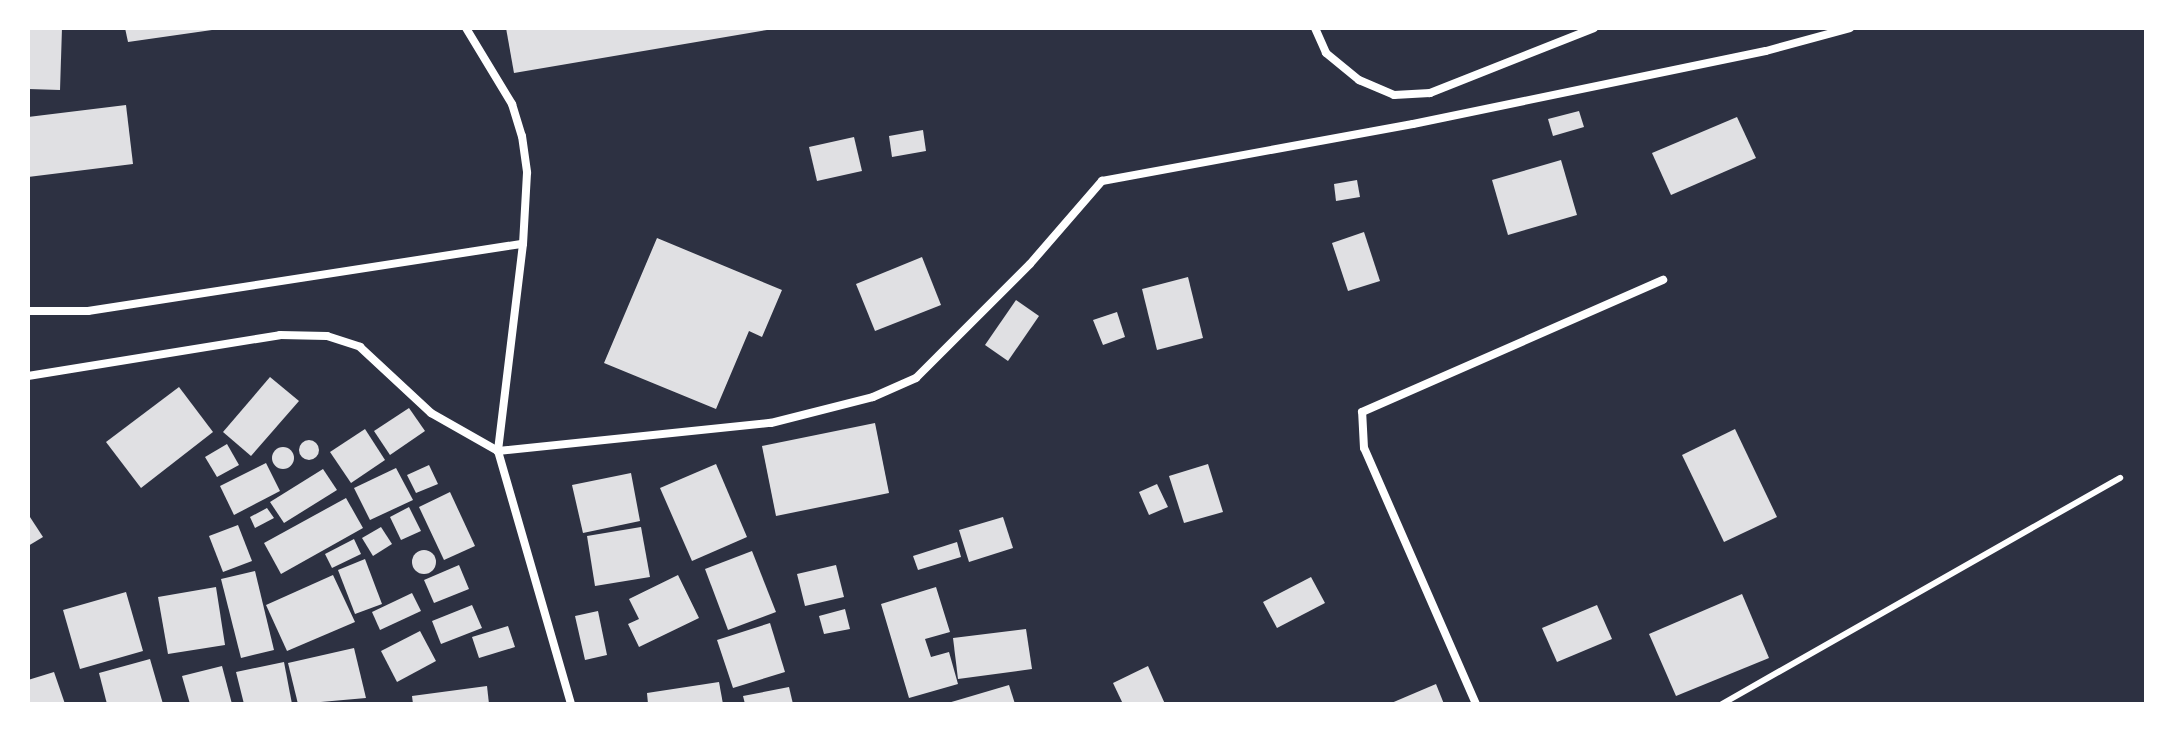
<!DOCTYPE html>
<html>
<head>
<meta charset="utf-8">
<style>
  body { margin:0 }
  #map { position:relative; width:2174px; height:732px; overflow:hidden; background:#2d3142; font-family:"DejaVu Sans",sans-serif }
  div>[style] { position:absolute }
  .building>* { inset:0; background:#e0e0e3 }
  .round { border-radius:50% }
  .service>* { height:6px; margin:-3px; padding:0 3px; transform-origin:3px; border-radius:3px; background:#fff }
  .minor>* { height:8px; margin:-4px; padding:0 4px; transform-origin:4px; border-radius:4px; background:#fff }
  span { translate:-50% -50%; white-space:nowrap; text-align:center; line-height:1.15; -webkit-text-stroke:8px #fff; paint-order:stroke }
  .frame { position:absolute; inset:0; border:30px solid #fff; pointer-events:none }
</style>
</head>
<body>
<div id="map">
  <div class="building">
    <div style="clip-path:polygon(28px 28px,62px 28px,60px 90px,28px 89px)"></div>
    <div style="clip-path:polygon(125px 28px,212px 28px,212px 30px,128px 42px)"></div>
    <div style="clip-path:polygon(506px 28px,767px 28px,767px 30px,514px 73px)"></div>
    <div style="clip-path:polygon(126px 105px,133px 164px,28px 177px,28px 117px)"></div>
    <div style="clip-path:polygon(1579px 111px,1584px 127px,1553px 136px,1548px 119px)"></div>
    <div style="clip-path:polygon(1737px 117px,1756px 158px,1671px 195px,1652px 153px)"></div>
    <div style="clip-path:polygon(923px 130px,926px 151px,892px 157px,889px 136px)"></div>
    <div style="clip-path:polygon(854px 137px,862px 171px,817px 181px,809px 147px)"></div>
    <div style="clip-path:polygon(1561px 160px,1577px 215px,1508px 235px,1492px 180px)"></div>
    <div style="clip-path:polygon(1357px 180px,1360px 197px,1336px 201px,1334px 184px)"></div>
    <div style="clip-path:polygon(1364px 232px,1380px 281px,1348px 291px,1332px 243px)"></div>
    <div style="clip-path:polygon(657px 238px,782px 290px,762px 337px,749px 331px,716px 409px,604px 363px)"></div>
    <div style="clip-path:polygon(922px 257px,941px 305px,875px 331px,856px 284px)"></div>
    <div style="clip-path:polygon(1188px 277px,1203px 338px,1157px 350px,1142px 289px)"></div>
    <div style="clip-path:polygon(1016px 300px,1039px 316px,1008px 361px,985px 345px)"></div>
    <div style="clip-path:polygon(1117px 312px,1125px 337px,1103px 345px,1093px 320px)"></div>
    <div style="clip-path:polygon(270px 377px,299px 401px,251px 456px,223px 432px)"></div>
    <div style="clip-path:polygon(179px 387px,213px 432px,141px 488px,106px 442px)"></div>
    <div style="clip-path:polygon(409px 408px,425px 431px,390px 455px,374px 431px)"></div>
    <div style="clip-path:polygon(875px 423px,889px 493px,776px 516px,762px 446px)"></div>
    <div style="clip-path:polygon(365px 429px,385px 460px,351px 483px,330px 452px)"></div>
    <div style="clip-path:polygon(1735px 429px,1777px 517px,1724px 542px,1682px 455px)"></div>
    <div class="round" style="left:299px;top:440px;width:20px;height:20px"></div>
    <div style="clip-path:polygon(227px 444px,239px 465px,217px 477px,205px 457px)"></div>
    <div class="round" style="left:272px;top:447px;width:22px;height:22px"></div>
    <div style="clip-path:polygon(266px 463px,280px 491px,234px 515px,220px 486px)"></div>
    <div style="clip-path:polygon(716px 464px,747px 537px,692px 561px,660px 488px)"></div>
    <div style="clip-path:polygon(1208px 464px,1223px 512px,1184px 523px,1169px 476px)"></div>
    <div style="clip-path:polygon(429px 465px,438px 484px,416px 493px,407px 475px)"></div>
    <div style="clip-path:polygon(396px 468px,413px 500px,370px 520px,354px 488px)"></div>
    <div style="clip-path:polygon(323px 469px,337px 490px,284px 523px,270px 502px)"></div>
    <div style="clip-path:polygon(631px 473px,640px 521px,583px 533px,572px 485px)"></div>
    <div style="clip-path:polygon(1157px 484px,1168px 507px,1149px 515px,1139px 492px)"></div>
    <div style="clip-path:polygon(450px 492px,475px 546px,444px 560px,419px 507px)"></div>
    <div style="clip-path:polygon(346px 498px,363px 528px,281px 574px,264px 543px)"></div>
    <div style="clip-path:polygon(409px 507px,421px 531px,401px 540px,390px 517px)"></div>
    <div style="clip-path:polygon(267px 508px,274px 518px,255px 528px,250px 517px)"></div>
    <div style="clip-path:polygon(28px 514px,43px 537px,28px 546px)"></div>
    <div style="clip-path:polygon(1003px 517px,1013px 548px,969px 562px,959px 530px)"></div>
    <div style="clip-path:polygon(238px 525px,252px 561px,223px 572px,209px 536px)"></div>
    <div style="clip-path:polygon(381px 527px,392px 544px,373px 556px,362px 538px)"></div>
    <div style="clip-path:polygon(641px 527px,650px 577px,595px 586px,587px 536px)"></div>
    <div style="clip-path:polygon(354px 539px,361px 554px,332px 568px,325px 554px)"></div>
    <div style="clip-path:polygon(957px 542px,961px 557px,918px 570px,913px 556px)"></div>
    <div class="round" style="left:412px;top:550px;width:24px;height:24px"></div>
    <div style="clip-path:polygon(752px 551px,776px 612px,728px 630px,705px 569px)"></div>
    <div style="clip-path:polygon(365px 559px,382px 604px,355px 614px,338px 570px)"></div>
    <div style="clip-path:polygon(459px 565px,469px 589px,434px 603px,424px 580px)"></div>
    <div style="clip-path:polygon(836px 565px,844px 597px,805px 606px,797px 574px)"></div>
    <div style="clip-path:polygon(255px 571px,274px 650px,241px 658px,221px 579px)"></div>
    <div style="clip-path:polygon(333px 575px,355px 622px,287px 651px,266px 605px)"></div>
    <div style="clip-path:polygon(678px 575px,699px 618px,639px 647px,628px 624px,639px 619px,629px 599px)"></div>
    <div style="clip-path:polygon(1311px 577px,1325px 603px,1277px 628px,1263px 602px)"></div>
    <div style="clip-path:polygon(216px 587px,225px 645px,168px 654px,158px 597px)"></div>
    <div style="clip-path:polygon(936px 587px,950px 632px,925px 639px,931px 657px,949px 652px,958px 684px,909px 698px,881px 604px)"></div>
    <div style="clip-path:polygon(126px 592px,143px 651px,80px 669px,63px 610px)"></div>
    <div style="clip-path:polygon(412px 593px,421px 611px,380px 630px,372px 612px)"></div>
    <div style="clip-path:polygon(1742px 594px,1769px 658px,1676px 696px,1649px 634px)"></div>
    <div style="clip-path:polygon(472px 605px,482px 628px,441px 644px,432px 621px)"></div>
    <div style="clip-path:polygon(1597px 605px,1612px 639px,1557px 662px,1542px 628px)"></div>
    <div style="clip-path:polygon(845px 609px,850px 629px,824px 634px,819px 616px)"></div>
    <div style="clip-path:polygon(598px 611px,607px 655px,585px 660px,575px 616px)"></div>
    <div style="clip-path:polygon(770px 623px,785px 672px,733px 688px,717px 640px)"></div>
    <div style="clip-path:polygon(508px 626px,515px 647px,479px 658px,472px 637px)"></div>
    <div style="clip-path:polygon(1026px 629px,1032px 669px,958px 679px,953px 638px)"></div>
    <div style="clip-path:polygon(420px 631px,436px 661px,397px 682px,381px 651px)"></div>
    <div style="clip-path:polygon(354px 648px,366px 698px,298px 704px,288px 663px)"></div>
    <div style="clip-path:polygon(150px 659px,163px 704px,107px 704px,99px 673px)"></div>
    <div style="clip-path:polygon(284px 662px,292px 704px,244px 704px,236px 672px)"></div>
    <div style="clip-path:polygon(222px 666px,232px 704px,190px 704px,182px 676px)"></div>
    <div style="clip-path:polygon(1148px 666px,1165px 704px,1123px 704px,1113px 683px)"></div>
    <div style="clip-path:polygon(54px 672px,65px 704px,28px 704px,28px 680px)"></div>
    <div style="clip-path:polygon(719px 682px,723px 704px,648px 704px,647px 693px)"></div>
    <div style="clip-path:polygon(1436px 684px,1444px 704px,1389px 704px)"></div>
    <div style="clip-path:polygon(1009px 685px,1015px 704px,949px 704px,948px 703px)"></div>
    <div style="clip-path:polygon(487px 686px,489px 704px,413px 704px,412px 696px)"></div>
    <div style="clip-path:polygon(789px 687px,793px 704px,745px 704px,743px 696px)"></div>
  </div>
  <div class="service">
    <div style="left:1722px;top:704px;width:458px;rotate:-29.6deg"></div>
  </div>
  <div class="minor">
    <div style="left:466px;top:28px;width:89px;rotate:58.8deg"></div>
    <div style="left:512px;top:104px;width:34px;rotate:73deg"></div>
    <div style="left:522px;top:136px;width:37px;rotate:82deg"></div>
    <div style="left:527px;top:173px;width:71px;rotate:93.2deg"></div>
    <div style="left:523px;top:244px;width:209px;rotate:96.9deg"></div>
    <div style="left:498px;top:451px;width:263px;rotate:73.9deg"></div>
    <div style="left:1315px;top:28px;width:27px;rotate:66deg"></div>
    <div style="left:1326px;top:53px;width:43px;rotate:39.3deg"></div>
    <div style="left:1359px;top:80px;width:38px;rotate:23deg"></div>
    <div style="left:1394px;top:95px;width:36px;rotate:-3deg"></div>
    <div style="left:1430px;top:93px;width:176px;rotate:-21.6deg"></div>
    <div style="left:28px;top:311px;width:60px"></div>
    <div style="left:88px;top:311px;width:440px;rotate:-8.8deg"></div>
    <div style="left:28px;top:376px;width:255px;rotate:-9.2deg"></div>
    <div style="left:280px;top:335px;width:47px;rotate:1.2deg"></div>
    <div style="left:327px;top:336px;width:35px;rotate:18deg"></div>
    <div style="left:360px;top:347px;width:97px;rotate:42.9deg"></div>
    <div style="left:431px;top:413px;width:77px;rotate:29.6deg"></div>
    <div style="left:498px;top:451px;width:274px;rotate:-5.9deg"></div>
    <div style="left:771px;top:423px;width:105px;rotate:-14.3deg"></div>
    <div style="left:873px;top:397px;width:47px;rotate:-23.8deg"></div>
    <div style="left:916px;top:378px;width:161px;rotate:-45deg"></div>
    <div style="left:1030px;top:264px;width:110px;rotate:-49.1deg"></div>
    <div style="left:1102px;top:181px;width:316px;rotate:-10.4deg"></div>
    <div style="left:1413px;top:124px;width:360px;rotate:-11.7deg"></div>
    <div style="left:1766px;top:51px;width:87px;rotate:-15.3deg"></div>
    <div style="left:1476px;top:704px;width:279px;rotate:-113.6deg"></div>
    <div style="left:1364px;top:448px;width:36px;rotate:-93deg"></div>
    <div style="left:1362px;top:412px;width:329px;rotate:-23.7deg"></div>
  </div>
  <div class="frame"></div>
</div>
</body>
</html>
